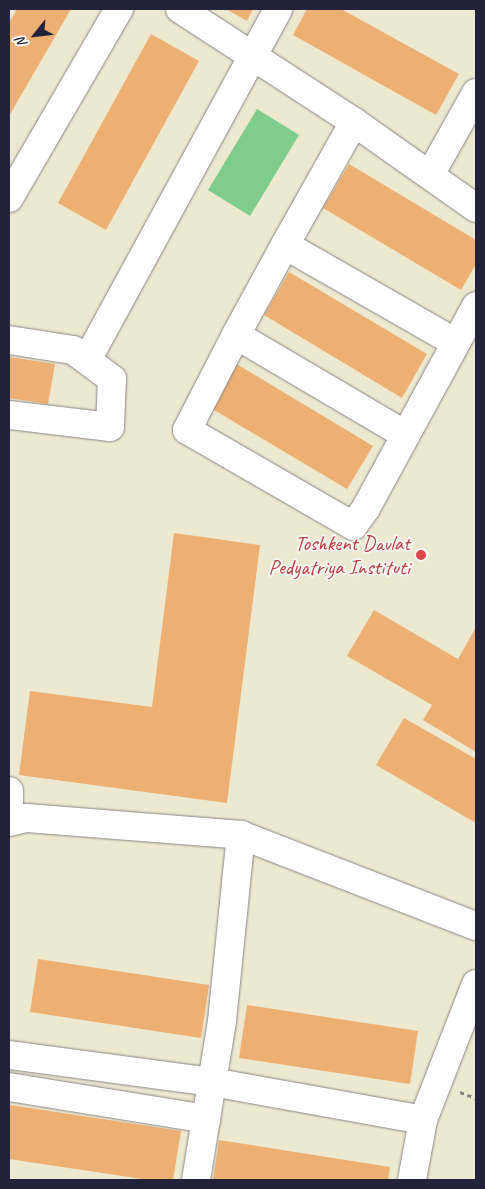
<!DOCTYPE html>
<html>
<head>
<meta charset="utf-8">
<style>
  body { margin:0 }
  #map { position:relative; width:485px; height:1189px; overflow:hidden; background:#ede8d0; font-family:Caveat,sans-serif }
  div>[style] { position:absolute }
  .green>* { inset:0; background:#7ecd8c }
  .building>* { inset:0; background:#edaf72 }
  .path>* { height:3px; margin-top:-1.5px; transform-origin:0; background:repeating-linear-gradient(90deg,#888586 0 4px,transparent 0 8px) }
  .roads { filter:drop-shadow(0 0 1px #888586) drop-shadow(0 0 1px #888586) }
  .minor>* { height:28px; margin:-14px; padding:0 14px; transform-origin:14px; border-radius:14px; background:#fff }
  .dots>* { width:14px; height:14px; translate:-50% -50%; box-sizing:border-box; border:2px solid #f6f6f2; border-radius:50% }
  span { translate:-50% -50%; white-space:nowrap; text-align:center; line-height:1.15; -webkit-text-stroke:4px #f6f6f2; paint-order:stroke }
  .health-label { font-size:21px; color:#be3a42 }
  .right { translate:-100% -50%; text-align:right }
  .frame { position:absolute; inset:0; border:10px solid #22223b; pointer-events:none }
  .north { position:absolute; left:10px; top:10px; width:50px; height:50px; -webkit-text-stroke:4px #f6f6f2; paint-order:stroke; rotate:241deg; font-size:14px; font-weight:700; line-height:20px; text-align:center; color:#22223b }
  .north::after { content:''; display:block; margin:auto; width:18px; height:22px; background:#22223b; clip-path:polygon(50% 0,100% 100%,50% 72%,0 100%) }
</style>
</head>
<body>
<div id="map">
  <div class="green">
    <div style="clip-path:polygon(257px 109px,299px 135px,250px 216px,208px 190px)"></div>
  </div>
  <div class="building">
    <div style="clip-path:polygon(17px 9px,71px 9px,9px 116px,9px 23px)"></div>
    <div style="clip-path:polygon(226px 9px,253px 9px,247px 21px)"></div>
    <div style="clip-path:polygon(307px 9px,341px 9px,459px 74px,436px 115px,293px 35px)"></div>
    <div style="clip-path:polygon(151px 34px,199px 61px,106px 230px,58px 203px)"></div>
    <div style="clip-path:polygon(349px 164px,476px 240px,476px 264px,461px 290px,323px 208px)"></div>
    <div style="clip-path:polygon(289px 272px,427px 354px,402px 398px,264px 315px)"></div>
    <div style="clip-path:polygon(9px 357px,55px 364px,48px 404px,9px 398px)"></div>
    <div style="clip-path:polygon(235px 363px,373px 446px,347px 489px,209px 407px)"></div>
    <div style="clip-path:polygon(174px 533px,260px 545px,227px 803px,19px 775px,30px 691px,152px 707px)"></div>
    <div style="clip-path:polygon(374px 610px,458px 659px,476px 627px,476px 752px,423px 720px,432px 705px,347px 656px)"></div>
    <div style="clip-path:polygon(404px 718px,476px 759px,476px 823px,376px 765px)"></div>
    <div style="clip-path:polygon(38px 959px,209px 985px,201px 1038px,30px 1012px)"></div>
    <div style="clip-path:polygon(247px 1005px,418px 1031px,410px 1084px,239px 1058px)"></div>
    <div style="clip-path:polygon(10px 1105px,181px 1131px,173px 1180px,149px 1180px,9px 1159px)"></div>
    <div style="clip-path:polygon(219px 1140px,390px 1167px,388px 1180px,213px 1180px)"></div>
  </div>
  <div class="path">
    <div style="left:460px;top:1092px;width:17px;rotate:21deg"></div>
  </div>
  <div class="roads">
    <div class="minor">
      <div style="left:180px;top:9px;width:207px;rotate:33deg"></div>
      <div style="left:354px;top:122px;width:149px;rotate:35.2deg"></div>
      <div style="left:354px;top:122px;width:141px;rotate:119.3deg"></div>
      <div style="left:285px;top:245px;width:197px;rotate:29.8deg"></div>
      <div style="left:430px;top:175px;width:94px;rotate:-60.7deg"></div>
      <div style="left:9px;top:198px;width:219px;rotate:-59.8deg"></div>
      <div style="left:285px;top:245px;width:102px;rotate:118.6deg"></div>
      <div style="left:236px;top:335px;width:197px;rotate:30.5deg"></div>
      <div style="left:236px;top:335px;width:107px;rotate:117.3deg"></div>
      <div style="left:187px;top:430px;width:192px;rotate:30deg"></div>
      <div style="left:353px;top:526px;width:22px;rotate:-54deg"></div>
      <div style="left:366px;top:508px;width:230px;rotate:-61.4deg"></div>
      <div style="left:9px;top:340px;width:65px;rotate:8.9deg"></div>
      <div style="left:73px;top:350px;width:49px;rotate:36.6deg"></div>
      <div style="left:112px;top:379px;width:48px;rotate:92.4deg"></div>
      <div style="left:110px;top:427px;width:102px;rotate:-173.2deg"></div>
      <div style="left:87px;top:360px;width:400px;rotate:-61.4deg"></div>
      <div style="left:9px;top:791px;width:12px;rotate:90deg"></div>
      <div style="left:9px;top:822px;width:18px;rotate:-13deg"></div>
      <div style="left:27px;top:818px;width:215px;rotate:4.5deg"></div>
      <div style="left:241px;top:835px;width:252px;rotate:21.2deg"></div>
      <div style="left:9px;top:1055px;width:205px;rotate:7.6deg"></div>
      <div style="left:212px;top:1082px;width:214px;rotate:10.2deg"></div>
      <div style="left:9px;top:1087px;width:200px;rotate:9.2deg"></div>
      <div style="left:196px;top:1180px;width:161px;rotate:-80.7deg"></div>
      <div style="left:222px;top:1021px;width:187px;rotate:-84.2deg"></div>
      <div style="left:412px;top:1180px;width:61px;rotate:-79.6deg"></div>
      <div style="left:423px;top:1120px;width:146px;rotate:-68.7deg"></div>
    </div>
  </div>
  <div class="dots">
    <div style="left:421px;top:555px;background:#e0444e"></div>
  </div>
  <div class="health-label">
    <span class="right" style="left:410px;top:555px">Toshkent Davlat<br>Pedyatriya Instituti</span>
  </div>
  <div class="frame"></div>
  <div class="north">N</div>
</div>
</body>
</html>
